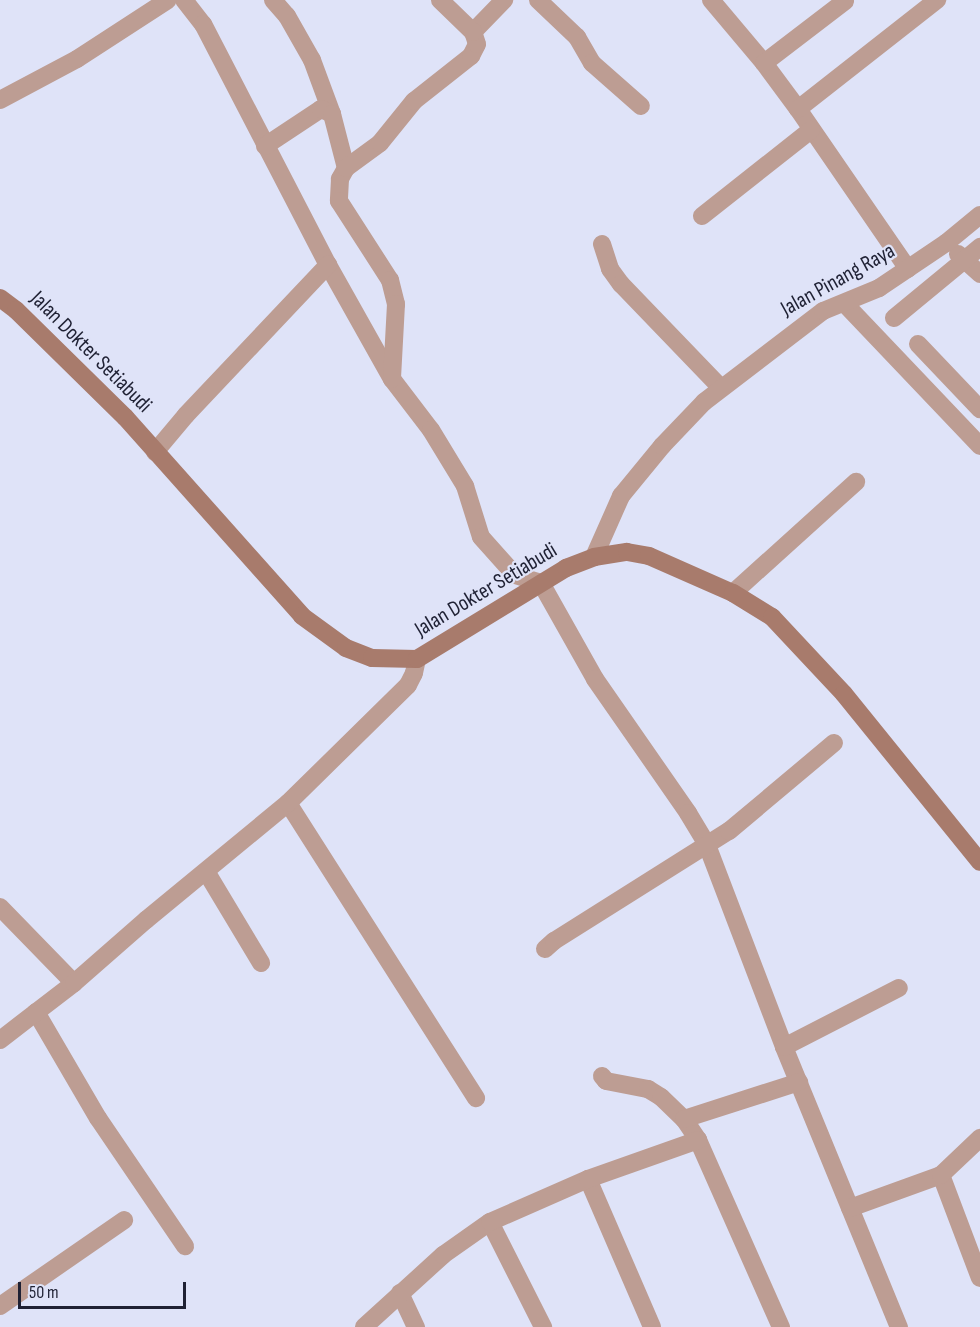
<!DOCTYPE html>
<html>
<head>
<meta charset="utf-8">
<style>
  body { margin:0 }
  #map { position:relative; width:980px; height:1327px; overflow:hidden; background:#dfe3f8; font-family:"Sofia Sans Condensed",sans-serif }
  div>[style] { position:absolute }
  .street>* { height:18px; margin:-9px; padding:0 9px; transform-origin:9px; border-radius:9px; background:#bd9d93 }
  .secondary>* { height:18px; margin:-9px; padding:0 9px; transform-origin:9px; border-radius:9px; background:#a87b6c }
  span { translate:-50% -50%; white-space:nowrap; text-align:center; line-height:1.15; -webkit-text-stroke:4.5px #dfe3f8; paint-order:stroke }
  .street-label { font-size:22px; color:#1f2134 }
  .scale { position:absolute; left:18px; top:1282px; width:168px; height:27px; box-sizing:border-box; border:3px solid #1f2134; border-top:0; padding-left:8px; font-size:18px; line-height:21px; white-space:nowrap; color:#1f2134; -webkit-text-stroke:4px #dfe3f8; paint-order:stroke }
</style>
</head>
<body>
<div id="map">
  <div class="street">
    <div style="left:184px;top:0;width:31px;rotate:52deg"></div>
    <div style="left:203px;top:24px;width:271px;rotate:62.6deg"></div>
    <div style="left:328px;top:265px;width:131px;rotate:60.7deg"></div>
    <div style="left:392px;top:379px;width:64px;rotate:52.6deg"></div>
    <div style="left:431px;top:430px;width:66px;rotate:58.7deg"></div>
    <div style="left:465px;top:486px;width:53px;rotate:72.6deg"></div>
    <div style="left:481px;top:537px;width:51px;rotate:48.2deg"></div>
    <div style="left:515px;top:575px;width:27px;rotate:17deg"></div>
    <div style="left:541px;top:583px;width:110px;rotate:60.6deg"></div>
    <div style="left:595px;top:679px;width:163px;rotate:55.2deg"></div>
    <div style="left:688px;top:813px;width:37px;rotate:59deg"></div>
    <div style="left:707px;top:845px;width:216px;rotate:69.1deg"></div>
    <div style="left:784px;top:1047px;width:303px;rotate:67.7deg"></div>
    <div style="left:273px;top:0;width:21px;rotate:49deg"></div>
    <div style="left:287px;top:16px;width:51px;rotate:60.4deg"></div>
    <div style="left:312px;top:60px;width:58px;rotate:69.7deg"></div>
    <div style="left:538px;top:0;width:54px;rotate:43.5deg"></div>
    <div style="left:577px;top:37px;width:30px;rotate:60deg"></div>
    <div style="left:592px;top:63px;width:65px;rotate:41.3deg"></div>
    <div style="left:711px;top:0;width:82px;rotate:49.9deg"></div>
    <div style="left:764px;top:63px;width:57px;rotate:53.5deg"></div>
    <div style="left:798px;top:109px;width:194px;rotate:55.5deg"></div>
    <div style="left:473px;top:32px;width:45px;rotate:-45.9deg"></div>
    <div style="left:764px;top:63px;width:102px;rotate:-37.4deg"></div>
    <div style="left:0;top:100px;width:87px;rotate:-28deg"></div>
    <div style="left:77px;top:59px;width:108px;rotate:-33deg"></div>
    <div style="left:798px;top:109px;width:177px;rotate:-38.1deg"></div>
    <div style="left:265px;top:146px;width:67px;rotate:-33.5deg"></div>
    <div style="left:321px;top:109px;width:12px;rotate:24deg"></div>
    <div style="left:332px;top:114px;width:56px;rotate:75.5deg"></div>
    <div style="left:346px;top:168px;width:13px;rotate:119deg"></div>
    <div style="left:340px;top:179px;width:22px;rotate:93deg"></div>
    <div style="left:339px;top:201px;width:94px;rotate:57.2deg"></div>
    <div style="left:390px;top:280px;width:25px;rotate:76deg"></div>
    <div style="left:396px;top:304px;width:75px;rotate:93.1deg"></div>
    <div style="left:346px;top:168px;width:42px;rotate:-36.3deg"></div>
    <div style="left:380px;top:143px;width:54px;rotate:-51deg"></div>
    <div style="left:414px;top:101px;width:73px;rotate:-38.3deg"></div>
    <div style="left:471px;top:56px;width:13px;rotate:-63deg"></div>
    <div style="left:477px;top:44px;width:13px;rotate:-108deg"></div>
    <div style="left:473px;top:32px;width:46px;rotate:-135.9deg"></div>
    <div style="left:702px;top:216px;width:139px;rotate:-38.3deg"></div>
    <div style="left:602px;top:244px;width:26px;rotate:72deg"></div>
    <div style="left:610px;top:269px;width:19px;rotate:54deg"></div>
    <div style="left:621px;top:284px;width:144px;rotate:46.1deg"></div>
    <div style="left:958px;top:254px;width:30px;rotate:42deg"></div>
    <div style="left:845px;top:304px;width:196px;rotate:46.4deg"></div>
    <div style="left:894px;top:318px;width:112px;rotate:-39.5deg"></div>
    <div style="left:918px;top:344px;width:90px;rotate:46.4deg"></div>
    <div style="left:155px;top:452px;width:48px;rotate:-50deg"></div>
    <div style="left:186px;top:415px;width:207px;rotate:-46.6deg"></div>
    <div style="left:594px;top:557px;width:67px;rotate:-66.1deg"></div>
    <div style="left:621px;top:496px;width:65px;rotate:-50.6deg"></div>
    <div style="left:662px;top:446px;width:61px;rotate:-46.3deg"></div>
    <div style="left:704px;top:402px;width:150px;rotate:-37.4deg"></div>
    <div style="left:823px;top:311px;width:61px;rotate:-22.3deg"></div>
    <div style="left:879px;top:288px;width:81px;rotate:-33.9deg"></div>
    <div style="left:946px;top:243px;width:44px;rotate:-39.5deg"></div>
    <div style="left:733px;top:593px;width:166px;rotate:-42.1deg"></div>
    <div style="left:288px;top:803px;width:350px;rotate:57.5deg"></div>
    <div style="left:207px;top:873px;width:105px;rotate:59deg"></div>
    <div style="left:0;top:907px;width:106px;rotate:45.8deg"></div>
    <div style="left:545px;top:949px;width:12px;rotate:-42deg"></div>
    <div style="left:554px;top:941px;width:207px;rotate:-32.2deg"></div>
    <div style="left:729px;top:831px;width:137px;rotate:-40deg"></div>
    <div style="left:36px;top:1012px;width:123px;rotate:59.7deg"></div>
    <div style="left:98px;top:1118px;width:155px;rotate:55.8deg"></div>
    <div style="left:0;top:1040px;width:93px;rotate:-37.6deg"></div>
    <div style="left:74px;top:983px;width:96px;rotate:-41.2deg"></div>
    <div style="left:146px;top:920px;width:184px;rotate:-39.5deg"></div>
    <div style="left:288px;top:803px;width:168px;rotate:-44.5deg"></div>
    <div style="left:408px;top:685px;width:13px;rotate:-63deg"></div>
    <div style="left:414px;top:673px;width:14px;rotate:-78deg"></div>
    <div style="left:784px;top:1047px;width:129px;rotate:-27.2deg"></div>
    <div style="left:602px;top:1076px;width:6px;rotate:51deg"></div>
    <div style="left:606px;top:1081px;width:43px;rotate:10.8deg"></div>
    <div style="left:648px;top:1089px;width:15px;rotate:32deg"></div>
    <div style="left:661px;top:1097px;width:32px;rotate:44deg"></div>
    <div style="left:684px;top:1119px;width:25px;rotate:56deg"></div>
    <div style="left:698px;top:1140px;width:205px;rotate:66.1deg"></div>
    <div style="left:684px;top:1119px;width:121px;rotate:-17.8deg"></div>
    <div style="left:941px;top:1175px;width:110px;rotate:69.3deg"></div>
    <div style="left:588px;top:1179px;width:161px;rotate:66.6deg"></div>
    <div style="left:850px;top:1208px;width:97px;rotate:-19.9deg"></div>
    <div style="left:941px;top:1175px;width:54px;rotate:-43.5deg"></div>
    <div style="left:490px;top:1222px;width:118px;rotate:63.2deg"></div>
    <div style="left:400px;top:1293px;width:38px;rotate:65deg"></div>
    <div style="left:0;top:1306px;width:151px;rotate:-34.7deg"></div>
    <div style="left:364px;top:1327px;width:107px;rotate:-42.3deg"></div>
    <div style="left:443px;top:1255px;width:57px;rotate:-35.1deg"></div>
    <div style="left:490px;top:1222px;width:107px;rotate:-23.7deg"></div>
    <div style="left:588px;top:1179px;width:117px;rotate:-19.5deg"></div>
  </div>
  <div class="secondary">
    <div style="left:0;top:298px;width:20px;rotate:37deg"></div>
    <div style="left:16px;top:310px;width:153px;rotate:44.5deg"></div>
    <div style="left:125px;top:417px;width:266px;rotate:48.3deg"></div>
    <div style="left:302px;top:616px;width:54px;rotate:36deg"></div>
    <div style="left:346px;top:648px;width:28px;rotate:21deg"></div>
    <div style="left:372px;top:658px;width:45px;rotate:1.3deg"></div>
    <div style="left:417px;top:659px;width:175px;rotate:-31.4deg"></div>
    <div style="left:566px;top:568px;width:30px;rotate:-21deg"></div>
    <div style="left:594px;top:557px;width:33px;rotate:-9deg"></div>
    <div style="left:627px;top:552px;width:22px;rotate:10deg"></div>
    <div style="left:649px;top:556px;width:92px;rotate:23.8deg"></div>
    <div style="left:733px;top:593px;width:46px;rotate:31.6deg"></div>
    <div style="left:772px;top:617px;width:105px;rotate:46.9deg"></div>
    <div style="left:844px;top:694px;width:216px;rotate:51deg"></div>
  </div>
  <div class="street-label">
    <span style="left:838px;top:280px;rotate:-29deg">Jalan Pinang Raya</span>
    <span style="left:91px;top:352px;rotate:45deg">Jalan Dokter Setiabudi</span>
    <span style="left:486px;top:590px;rotate:-31deg">Jalan Dokter Setiabudi</span>
  </div>
  <div class="scale">50 m</div>
</div>
</body>
</html>
